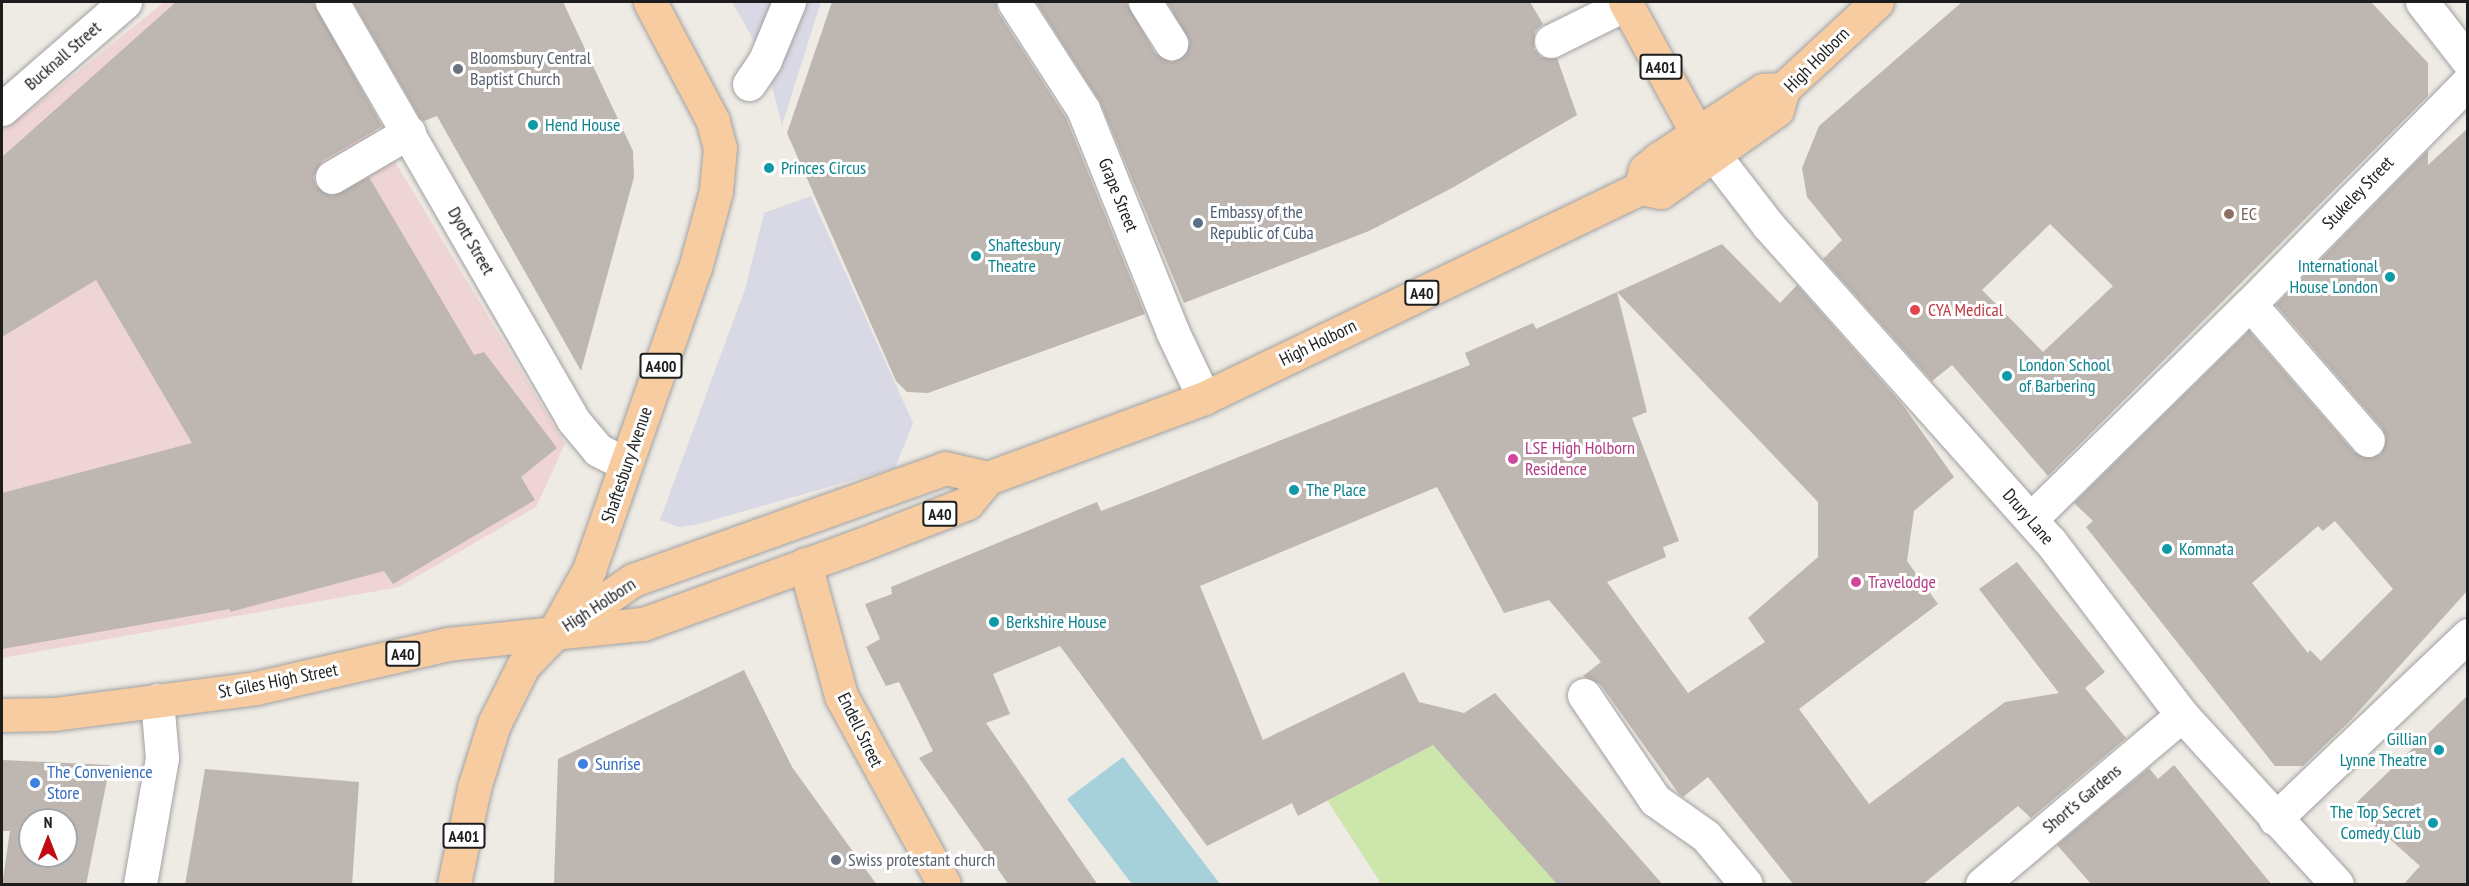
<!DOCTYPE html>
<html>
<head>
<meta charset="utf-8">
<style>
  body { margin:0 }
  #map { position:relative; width:2469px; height:886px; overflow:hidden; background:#eeeae4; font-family:"PT Sans Narrow",sans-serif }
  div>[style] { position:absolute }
  .commercial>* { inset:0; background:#eed4d4 }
  .grass>* { inset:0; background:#cce6ac }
  .plaza>* { inset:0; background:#d8d9e4 }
  .water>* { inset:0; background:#a6d1da }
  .building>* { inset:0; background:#beb6b1 }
  .roads { filter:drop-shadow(0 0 2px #a1a1a1) drop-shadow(0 0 2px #a1a1a1) }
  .minor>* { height:33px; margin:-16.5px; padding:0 16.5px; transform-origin:16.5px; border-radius:16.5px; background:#fff }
  .major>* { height:33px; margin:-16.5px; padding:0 16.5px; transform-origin:16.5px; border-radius:16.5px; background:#f7cca0 }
  .dots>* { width:16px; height:16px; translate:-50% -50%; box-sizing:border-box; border:3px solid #fff; border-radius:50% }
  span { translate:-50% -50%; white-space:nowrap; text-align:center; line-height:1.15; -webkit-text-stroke:6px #fff; paint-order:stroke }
  .shield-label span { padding:2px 4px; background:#fff; border:2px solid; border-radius:4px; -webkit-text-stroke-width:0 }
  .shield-label { font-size:16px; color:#1d1d1d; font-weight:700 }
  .street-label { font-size:18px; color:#1d1d1d }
  .worship-label { font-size:18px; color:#5b616d }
  .left { translate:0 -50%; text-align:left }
  .culture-label { font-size:18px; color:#0d838f }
  .right { translate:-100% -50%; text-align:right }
  .service-label { font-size:18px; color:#4e5e75 }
  .education-label { font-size:18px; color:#785e54 }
  .health-label { font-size:18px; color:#be3a42 }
  .hotel-label { font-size:18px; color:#b23c85 }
  .shop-label { font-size:18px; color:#366cbe }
  .frame { position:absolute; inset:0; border:3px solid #1d1d1d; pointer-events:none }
  .north { position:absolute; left:18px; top:808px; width:60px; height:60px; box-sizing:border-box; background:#fff; border:2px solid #a5a5a5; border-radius:50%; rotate:0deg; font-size:16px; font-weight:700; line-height:24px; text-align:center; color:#1d1d1d }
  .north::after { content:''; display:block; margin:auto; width:21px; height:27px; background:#c10a15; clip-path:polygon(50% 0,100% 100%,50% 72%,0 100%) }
</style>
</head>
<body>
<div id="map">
  <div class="commercial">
    <div style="clip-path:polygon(164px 2px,299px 2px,565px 444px,536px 507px,399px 587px,2px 658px,2px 126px,33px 108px)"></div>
  </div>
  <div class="grass">
    <div style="clip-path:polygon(1433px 745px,1558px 884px,1378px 884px,1380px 882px,1327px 800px)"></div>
  </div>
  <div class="plaza">
    <div style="clip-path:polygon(732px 2px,821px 2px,782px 125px,765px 60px)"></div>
    <div style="clip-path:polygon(811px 196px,913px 423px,895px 468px,699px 524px,679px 527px,660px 520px,745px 289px,764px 213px)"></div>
  </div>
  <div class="water">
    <div style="clip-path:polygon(1123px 757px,1220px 884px,1132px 884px,1067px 799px)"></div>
  </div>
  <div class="building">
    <div style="clip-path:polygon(176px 2px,313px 2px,382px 126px,322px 161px,313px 177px,316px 186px,333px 196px,369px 177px,474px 355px,484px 352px,557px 448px,521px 477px,535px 500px,393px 584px,384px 571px,230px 612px,230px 609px,2px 649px,2px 493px,192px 443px,96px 280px,2px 337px,2px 157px)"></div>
    <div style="clip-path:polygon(353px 2px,563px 2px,633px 151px,634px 177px,581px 371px,437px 116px,424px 121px,420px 118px)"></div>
    <div style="clip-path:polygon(832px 2px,996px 2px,998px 12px,1066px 118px,1145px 314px,928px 393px,907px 392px,896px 381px,787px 133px)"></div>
    <div style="clip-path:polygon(1036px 2px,1126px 2px,1155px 53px,1171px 62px,1187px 52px,1190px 42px,1167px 2px,1530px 2px,1543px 24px,1535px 31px,1534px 49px,1541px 57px,1557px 58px,1577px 115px,1452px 188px,1369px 231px,1184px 303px,1100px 102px)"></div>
    <div style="clip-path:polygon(evenodd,1962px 2px,2371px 2px,2428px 63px,2428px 96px,2048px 476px,1952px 365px,1932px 381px,1823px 259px,1842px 240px,1807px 197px,1802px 168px,1819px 126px,1962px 2px,2050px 224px,2113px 286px,2043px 352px,1982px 290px,2050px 224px)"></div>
    <div style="clip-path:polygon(evenodd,2468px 128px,2468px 590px,2349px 722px,2303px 766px,2275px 766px,2086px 527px,2093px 521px,2074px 503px,2249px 331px,2354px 452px,2371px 458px,2381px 454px,2386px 437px,2382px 428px,2276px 305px,2428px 150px,2428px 165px,2468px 128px,2335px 521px,2393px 589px,2321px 661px,2310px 650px,2308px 653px,2252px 583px,2318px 526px,2323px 531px,2335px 521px)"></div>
    <div style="clip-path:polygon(evenodd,1722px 244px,1780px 303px,1797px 285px,1902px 404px,1954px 477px,1914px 511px,1907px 561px,1938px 604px,1799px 709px,1869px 804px,2005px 702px,2059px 693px,1979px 589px,2017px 562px,2105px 672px,2085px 688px,2126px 738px,2031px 818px,2018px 806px,1922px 885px,1794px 885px,1708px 777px,1683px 797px,1679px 794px,1600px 684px,1583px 676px,1601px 662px,1549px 600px,1504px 613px,1437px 487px,1200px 586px,1263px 740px,1404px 672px,1419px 702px,1464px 713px,1495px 693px,1663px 885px,1558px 885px,1433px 745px,1298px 816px,1292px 803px,1207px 846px,1060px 646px,993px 674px,1010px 714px,986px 723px,1098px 885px,1009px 885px,919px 758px,933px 751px,899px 682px,886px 686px,866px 647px,880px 639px,865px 604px,892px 594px,891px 587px,1097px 502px,1101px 511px,1151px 492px,1470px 365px,1465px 353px,1533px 323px,1536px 329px,1722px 244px,1617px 292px,1818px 502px,1818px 557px,1748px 618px,1765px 642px,1688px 693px,1607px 582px,1666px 557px,1663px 547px,1679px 541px,1632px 418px,1647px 412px,1617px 292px)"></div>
    <div style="clip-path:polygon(744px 670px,792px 767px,877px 885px,554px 885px,558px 759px)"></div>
    <div style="clip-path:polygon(2468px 695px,2468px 885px,2403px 885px,2420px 866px,2353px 806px)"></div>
    <div style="clip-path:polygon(evenodd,2px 760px,110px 765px,86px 885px,2px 885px,10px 831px,2px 831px,2px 760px,30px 820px,66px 820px,66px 856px,30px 856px,30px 820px)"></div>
    <div style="clip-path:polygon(2174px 765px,2272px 885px,2092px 885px,2057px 845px,2149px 768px,2158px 779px)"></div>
    <div style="clip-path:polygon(205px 769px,359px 782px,352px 885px,185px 885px)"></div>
  </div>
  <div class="roads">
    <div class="minor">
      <div style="left:332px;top:2px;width:482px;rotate:60deg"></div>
      <div style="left:573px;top:420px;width:39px;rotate:50deg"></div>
      <div style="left:598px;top:450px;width:31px;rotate:27deg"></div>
      <div style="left:1014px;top:2px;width:127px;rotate:57.2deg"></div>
      <div style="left:1083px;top:109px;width:241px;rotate:68.1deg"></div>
      <div style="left:1173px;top:333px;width:72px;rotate:64.5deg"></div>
      <div style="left:1145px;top:2px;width:49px;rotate:57.6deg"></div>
      <div style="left:2422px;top:2px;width:75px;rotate:52.1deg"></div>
      <div style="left:1551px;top:41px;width:84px;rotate:-26.3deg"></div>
      <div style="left:749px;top:84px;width:29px;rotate:-56deg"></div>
      <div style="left:765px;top:60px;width:63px;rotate:-67.5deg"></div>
      <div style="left:2px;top:109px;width:163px;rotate:-41deg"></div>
      <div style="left:1697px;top:133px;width:116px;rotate:52.3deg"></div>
      <div style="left:1768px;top:225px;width:424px;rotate:48.3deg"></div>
      <div style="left:2050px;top:541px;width:218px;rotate:52.8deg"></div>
      <div style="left:2182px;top:715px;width:229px;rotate:47.5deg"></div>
      <div style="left:332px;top:177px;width:89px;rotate:-30.3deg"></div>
      <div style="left:2250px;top:304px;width:180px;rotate:49.1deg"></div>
      <div style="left:2038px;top:512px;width:297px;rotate:-44.5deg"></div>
      <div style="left:2250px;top:304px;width:311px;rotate:-45.5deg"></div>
      <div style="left:1584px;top:695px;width:127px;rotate:55.9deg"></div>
      <div style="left:1655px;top:800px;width:62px;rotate:35.2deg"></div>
      <div style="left:1706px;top:836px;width:62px;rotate:50.2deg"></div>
      <div style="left:2275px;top:819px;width:267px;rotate:-43.6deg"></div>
      <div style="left:140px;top:884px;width:128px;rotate:-80.1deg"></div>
      <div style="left:162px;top:758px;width:58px;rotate:-94.9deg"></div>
      <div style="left:1982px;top:884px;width:262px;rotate:-40.2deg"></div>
    </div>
    <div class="major">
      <div style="left:1625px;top:2px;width:149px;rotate:61.2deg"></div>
      <div style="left:1640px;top:188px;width:19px;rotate:-74deg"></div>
      <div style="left:1645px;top:170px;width:17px;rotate:-40deg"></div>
      <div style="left:1658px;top:159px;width:126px;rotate:-33.3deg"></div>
      <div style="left:1763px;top:90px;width:20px;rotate:-3deg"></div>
      <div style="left:805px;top:564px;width:137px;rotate:74.7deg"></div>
      <div style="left:841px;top:696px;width:214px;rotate:61.3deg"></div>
      <div style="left:559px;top:631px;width:90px;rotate:-34.6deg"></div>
      <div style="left:633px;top:580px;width:331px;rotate:-19.7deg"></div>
      <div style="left:945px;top:468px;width:44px;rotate:13.1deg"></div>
      <div style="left:2px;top:715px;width:52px;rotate:-1.1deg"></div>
      <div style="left:54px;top:714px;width:204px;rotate:-7.3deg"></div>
      <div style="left:256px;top:688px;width:197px;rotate:-12.9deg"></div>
      <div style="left:448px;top:644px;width:196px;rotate:-5.9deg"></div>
      <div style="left:643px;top:624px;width:231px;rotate:-20deg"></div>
      <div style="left:860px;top:545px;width:115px;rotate:-21.4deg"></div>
      <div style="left:967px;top:503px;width:33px;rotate:-50deg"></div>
      <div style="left:988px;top:478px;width:230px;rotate:-20.3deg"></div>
      <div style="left:1204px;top:398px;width:484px;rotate:-25.7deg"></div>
      <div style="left:1640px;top:188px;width:21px;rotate:11deg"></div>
      <div style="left:1661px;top:192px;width:142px;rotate:-35.3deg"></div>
      <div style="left:1777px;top:110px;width:22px;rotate:-74deg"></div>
      <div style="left:1783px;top:89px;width:128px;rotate:-42.8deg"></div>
      <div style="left:454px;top:884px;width:98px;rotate:-78.2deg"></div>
      <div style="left:474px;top:788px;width:67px;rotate:-72.6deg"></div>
      <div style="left:494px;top:724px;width:65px;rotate:-63.4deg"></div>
      <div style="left:523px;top:666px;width:42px;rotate:-46deg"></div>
      <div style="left:552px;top:636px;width:76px;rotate:-60.7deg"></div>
      <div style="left:589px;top:570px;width:320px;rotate:-70.7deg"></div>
      <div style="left:695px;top:268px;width:80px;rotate:-74.7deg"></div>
      <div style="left:716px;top:191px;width:43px;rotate:-84.7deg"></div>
      <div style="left:720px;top:148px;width:28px;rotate:-105deg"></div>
      <div style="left:713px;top:121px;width:135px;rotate:-117.9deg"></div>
    </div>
  </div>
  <div class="dots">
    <div style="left:458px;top:69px;background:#6b7280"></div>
    <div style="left:533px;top:125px;background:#0f9aa8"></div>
    <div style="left:769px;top:168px;background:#0f9aa8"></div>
    <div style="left:2229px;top:214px;background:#8d6e63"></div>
    <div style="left:1198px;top:223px;background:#5c6f8a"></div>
    <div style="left:976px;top:256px;background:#0f9aa8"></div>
    <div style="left:2390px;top:277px;background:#0f9aa8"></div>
    <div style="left:1915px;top:310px;background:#e0444e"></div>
    <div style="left:2007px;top:376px;background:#0f9aa8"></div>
    <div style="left:1513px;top:459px;background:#d1479c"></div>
    <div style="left:1294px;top:490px;background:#0f9aa8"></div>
    <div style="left:2167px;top:549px;background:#0f9aa8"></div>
    <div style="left:1856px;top:582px;background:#d1479c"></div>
    <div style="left:994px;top:622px;background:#0f9aa8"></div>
    <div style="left:2439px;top:750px;background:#0f9aa8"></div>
    <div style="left:583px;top:764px;background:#3f7fe0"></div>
    <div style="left:35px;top:783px;background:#3f7fe0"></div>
    <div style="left:2433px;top:823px;background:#0f9aa8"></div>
    <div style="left:836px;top:860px;background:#6b7280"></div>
  </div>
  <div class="shield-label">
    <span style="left:1661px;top:67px">A401</span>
    <span style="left:1422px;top:293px">A40</span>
    <span style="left:661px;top:366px">A400</span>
    <span style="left:940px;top:514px">A40</span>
    <span style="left:403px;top:654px">A40</span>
    <span style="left:464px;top:836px">A401</span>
  </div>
  <div class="street-label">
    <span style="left:63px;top:56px;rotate:-41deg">Bucknall Street</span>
    <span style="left:1817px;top:60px;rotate:-45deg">High Holborn</span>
    <span style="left:2358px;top:193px;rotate:-46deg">Stukeley Street</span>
    <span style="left:1118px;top:195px;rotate:68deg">Grape Street</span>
    <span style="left:471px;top:241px;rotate:60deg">Dyott Street</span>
    <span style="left:1318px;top:343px;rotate:-26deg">High Holborn</span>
    <span style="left:627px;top:465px;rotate:-71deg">Shaftesbury Avenue</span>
    <span style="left:2028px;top:517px;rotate:49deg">Drury Lane</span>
    <span style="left:599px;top:605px;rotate:-33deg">High Holborn</span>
    <span style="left:278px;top:681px;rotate:-11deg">St Giles High Street</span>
    <span style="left:860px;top:730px;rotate:64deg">Endell Street</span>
    <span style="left:2082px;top:799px;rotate:-40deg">Short's Gardens</span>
  </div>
  <div class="worship-label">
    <span class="left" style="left:470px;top:69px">Bloomsbury Central<br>Baptist Church</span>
    <span class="left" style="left:848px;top:860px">Swiss protestant church</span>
  </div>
  <div class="culture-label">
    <span class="left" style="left:545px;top:125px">Hend House</span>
    <span class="left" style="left:781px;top:168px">Princes Circus</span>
    <span class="left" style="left:988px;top:256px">Shaftesbury<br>Theatre</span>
    <span class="right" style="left:2378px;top:277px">International<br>House London</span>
    <span class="left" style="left:2019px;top:376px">London School<br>of Barbering</span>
    <span class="left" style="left:1306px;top:490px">The Place</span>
    <span class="left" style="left:2179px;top:549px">Komnata</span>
    <span class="left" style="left:1006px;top:622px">Berkshire House</span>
    <span class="right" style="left:2427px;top:750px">Gillian<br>Lynne Theatre</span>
    <span class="right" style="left:2421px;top:823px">The Top Secret<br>Comedy Club</span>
  </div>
  <div class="service-label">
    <span class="left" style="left:1210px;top:223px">Embassy of the<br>Republic of Cuba</span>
  </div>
  <div class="education-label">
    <span class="left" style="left:2241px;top:214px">EC</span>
  </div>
  <div class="health-label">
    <span class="left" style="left:1928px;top:310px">CYA Medical</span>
  </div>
  <div class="hotel-label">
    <span class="left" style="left:1525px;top:459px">LSE High Holborn<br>Residence</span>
    <span class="left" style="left:1868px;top:582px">Travelodge</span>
  </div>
  <div class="shop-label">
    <span class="left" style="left:595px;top:764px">Sunrise</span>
    <span class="left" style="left:47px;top:783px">The Convenience<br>Store</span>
  </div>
  <div class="frame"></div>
  <div class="north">N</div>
</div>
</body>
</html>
